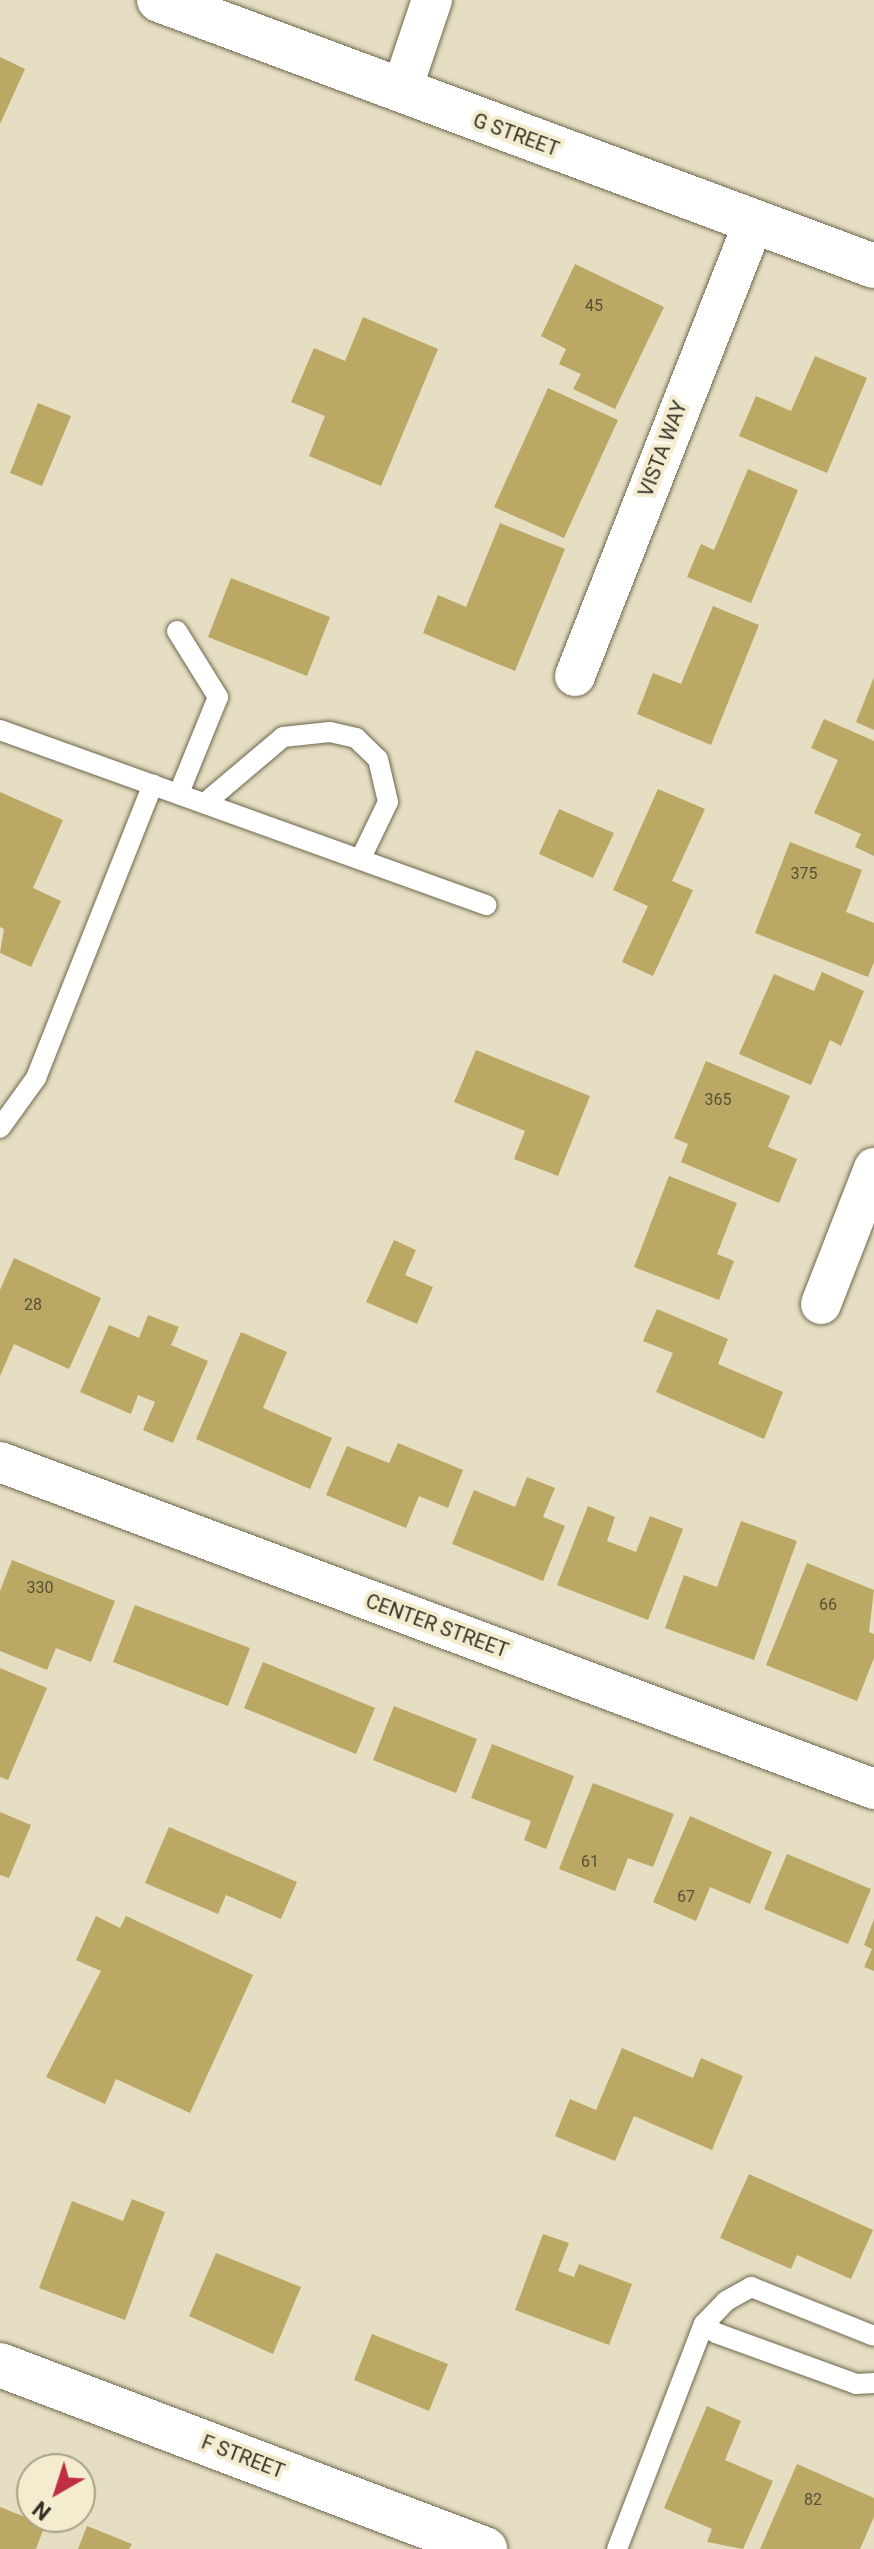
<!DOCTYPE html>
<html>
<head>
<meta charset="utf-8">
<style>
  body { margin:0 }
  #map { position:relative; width:874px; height:2549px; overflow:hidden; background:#e6dec2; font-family:Roboto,sans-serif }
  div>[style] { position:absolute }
  .building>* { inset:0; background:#baa864 }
  .roads { filter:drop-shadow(0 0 2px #6d674e) drop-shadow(0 0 2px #6d674e) }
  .lane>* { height:20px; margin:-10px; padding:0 10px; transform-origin:10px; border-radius:10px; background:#fff }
  .street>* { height:40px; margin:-20px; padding:0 20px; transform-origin:20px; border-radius:20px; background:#fff }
  .secondary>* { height:44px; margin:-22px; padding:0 22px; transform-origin:22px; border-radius:22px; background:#fff }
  span { translate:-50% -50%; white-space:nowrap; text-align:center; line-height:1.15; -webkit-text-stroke:8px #f3eccf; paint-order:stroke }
  .number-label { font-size:16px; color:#565036 }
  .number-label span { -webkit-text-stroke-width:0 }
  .street-label { font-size:20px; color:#343226 }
  .north { position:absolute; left:16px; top:2453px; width:80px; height:80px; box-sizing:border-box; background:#f3eccf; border:2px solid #a7a28b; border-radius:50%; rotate:219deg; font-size:22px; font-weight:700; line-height:32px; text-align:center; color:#343226 }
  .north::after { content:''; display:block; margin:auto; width:28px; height:36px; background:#bf2e44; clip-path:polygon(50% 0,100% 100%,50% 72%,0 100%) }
</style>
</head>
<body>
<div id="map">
  <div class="building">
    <div style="clip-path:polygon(0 57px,25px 69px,0 124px)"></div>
    <div style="clip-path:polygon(575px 264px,664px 307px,615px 409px,573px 389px,581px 374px,559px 364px,566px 349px,541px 336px)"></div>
    <div style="clip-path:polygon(363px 317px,438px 349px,381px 486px,309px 456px,325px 416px,291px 402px,314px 348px,345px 361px)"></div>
    <div style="clip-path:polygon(815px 356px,867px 378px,827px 473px,739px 436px,756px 396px,791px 411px)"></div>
    <div style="clip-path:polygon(548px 388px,618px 420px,564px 538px,494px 507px)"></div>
    <div style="clip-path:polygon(38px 403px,71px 416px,42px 486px,10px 473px)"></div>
    <div style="clip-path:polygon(748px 469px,798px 490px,751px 603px,687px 577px,701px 544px,714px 550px)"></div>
    <div style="clip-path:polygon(500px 523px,565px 549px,515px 671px,423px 633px,438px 595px,466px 607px)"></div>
    <div style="clip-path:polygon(231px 578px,330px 617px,307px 676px,208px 637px)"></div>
    <div style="clip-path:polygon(713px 606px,759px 625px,711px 745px,637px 714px,653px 673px,681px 684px)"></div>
    <div style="clip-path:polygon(874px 677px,874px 730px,856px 722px)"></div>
    <div style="clip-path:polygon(824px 719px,874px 741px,874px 856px,855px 847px,861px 834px,814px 813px,838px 760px,811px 748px)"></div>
    <div style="clip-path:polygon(658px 789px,705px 809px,672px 881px,693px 890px,653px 976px,622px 962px,648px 906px,613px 890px)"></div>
    <div style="clip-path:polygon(0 792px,63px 820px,33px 888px,61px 901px,31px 967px,0 953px,4px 929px,0 927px)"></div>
    <div style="clip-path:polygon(559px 809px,614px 833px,593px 878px,539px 854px)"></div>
    <div style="clip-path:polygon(790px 842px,862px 870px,846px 912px,874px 923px,874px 962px,868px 977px,755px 933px)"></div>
    <div style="clip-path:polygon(822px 972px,864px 991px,841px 1046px,830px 1040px,811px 1085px,739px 1054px,774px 974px,814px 991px)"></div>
    <div style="clip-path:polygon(476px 1050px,590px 1096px,558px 1176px,514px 1159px,525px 1131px,454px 1102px)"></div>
    <div style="clip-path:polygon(706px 1061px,790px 1096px,768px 1147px,797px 1159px,779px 1203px,681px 1162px,688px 1144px,674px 1138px)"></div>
    <div style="clip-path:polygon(669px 1176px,737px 1203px,717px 1254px,734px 1261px,719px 1300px,634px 1267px)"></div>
    <div style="clip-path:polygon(394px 1240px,416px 1250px,405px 1275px,433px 1287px,417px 1324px,366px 1302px)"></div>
    <div style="clip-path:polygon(14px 1258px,101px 1298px,69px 1369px,14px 1344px,0 1376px,0 1290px)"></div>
    <div style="clip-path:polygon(657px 1309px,728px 1339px,718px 1364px,783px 1392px,764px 1439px,656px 1392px,673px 1353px,643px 1341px)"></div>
    <div style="clip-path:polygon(148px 1315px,179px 1327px,171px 1345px,208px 1361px,173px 1443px,143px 1430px,155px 1402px,138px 1395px,131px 1414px,80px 1392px,109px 1325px,139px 1338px)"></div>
    <div style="clip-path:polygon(241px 1332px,287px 1352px,263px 1408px,332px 1438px,310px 1489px,196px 1439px)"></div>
    <div style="clip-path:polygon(398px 1443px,463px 1470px,448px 1508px,419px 1496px,406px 1528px,326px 1495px,347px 1446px,389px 1463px)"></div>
    <div style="clip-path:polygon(527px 1477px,555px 1488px,543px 1517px,565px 1526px,543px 1581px,452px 1544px,474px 1490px,515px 1507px)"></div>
    <div style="clip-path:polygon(588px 1506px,615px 1517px,607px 1541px,636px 1552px,650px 1516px,683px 1529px,648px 1620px,557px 1585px)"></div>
    <div style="clip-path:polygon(741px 1521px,797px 1541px,754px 1660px,665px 1628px,684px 1575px,717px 1587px)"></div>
    <div style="clip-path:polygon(12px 1560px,115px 1601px,91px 1662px,56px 1648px,47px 1670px,0 1651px,0 1591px)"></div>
    <div style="clip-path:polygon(807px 1563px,874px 1590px,869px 1632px,874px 1634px,874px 1658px,857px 1701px,766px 1665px)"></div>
    <div style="clip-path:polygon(135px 1605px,250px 1648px,228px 1706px,113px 1662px)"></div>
    <div style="clip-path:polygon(263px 1662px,375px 1708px,356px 1754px,244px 1708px)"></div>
    <div style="clip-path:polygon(0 1668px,47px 1688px,8px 1780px,0 1777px)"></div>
    <div style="clip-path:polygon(394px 1706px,477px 1739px,456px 1793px,373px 1760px)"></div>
    <div style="clip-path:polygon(492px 1744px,574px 1776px,546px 1849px,524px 1840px,531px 1821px,471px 1798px)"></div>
    <div style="clip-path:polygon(593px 1783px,674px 1814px,653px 1867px,628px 1858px,615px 1891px,559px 1869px)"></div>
    <div style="clip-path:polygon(0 1812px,31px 1825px,9px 1878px,0 1875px)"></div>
    <div style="clip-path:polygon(690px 1816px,772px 1852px,750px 1904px,710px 1887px,696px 1921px,653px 1902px)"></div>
    <div style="clip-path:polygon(169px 1827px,297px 1882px,281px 1919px,226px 1895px,218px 1914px,145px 1883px)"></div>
    <div style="clip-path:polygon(787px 1854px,871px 1889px,848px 1944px,764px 1909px)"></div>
    <div style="clip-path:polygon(96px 1916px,120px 1928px,126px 1916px,253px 1975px,190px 2113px,116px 2079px,105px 2104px,46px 2077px,101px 1971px,76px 1960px)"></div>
    <div style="clip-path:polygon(874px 1919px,874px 1971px,864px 1967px,872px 1949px,864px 1945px)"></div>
    <div style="clip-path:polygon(622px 2048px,693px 2078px,701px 2058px,743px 2076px,712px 2150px,634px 2116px,615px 2161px,555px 2136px,570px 2099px,596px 2110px)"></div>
    <div style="clip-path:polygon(749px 2174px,873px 2230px,851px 2279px,797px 2255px,791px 2269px,720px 2238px)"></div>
    <div style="clip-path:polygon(132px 2199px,165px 2212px,125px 2320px,39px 2288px,72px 2201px,123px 2221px)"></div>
    <div style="clip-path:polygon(543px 2234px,569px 2243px,558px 2271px,574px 2277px,579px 2264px,632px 2284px,609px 2345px,515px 2310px)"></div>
    <div style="clip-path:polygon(216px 2253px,301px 2287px,273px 2354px,189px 2316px)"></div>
    <div style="clip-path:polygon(372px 2334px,448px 2364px,429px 2411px,354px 2380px)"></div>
    <div style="clip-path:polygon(707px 2406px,741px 2421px,725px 2460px,773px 2481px,743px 2549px,707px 2542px,712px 2529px,664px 2508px)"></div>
    <div style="clip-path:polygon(797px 2464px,874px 2498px,874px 2517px,860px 2549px,760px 2549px)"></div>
    <div style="clip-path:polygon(0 2507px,45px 2525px,36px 2549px,0 2549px)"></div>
    <div style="clip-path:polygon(87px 2526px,132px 2544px,129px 2549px,78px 2549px)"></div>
  </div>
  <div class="roads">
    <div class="lane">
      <div style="left:177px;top:631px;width:78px;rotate:58.2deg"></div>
      <div style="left:218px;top:697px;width:104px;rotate:112.1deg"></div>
      <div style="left:0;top:730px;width:517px;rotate:19.8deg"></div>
      <div style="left:205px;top:803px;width:102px;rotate:-40.2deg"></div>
      <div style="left:283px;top:737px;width:47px;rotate:-6.1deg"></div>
      <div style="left:330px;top:732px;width:27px;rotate:13deg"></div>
      <div style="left:356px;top:738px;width:30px;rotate:44deg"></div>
      <div style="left:378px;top:759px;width:44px;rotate:76.9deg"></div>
      <div style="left:388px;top:802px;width:64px;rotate:115.8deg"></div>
      <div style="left:0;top:1128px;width:62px;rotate:-54.2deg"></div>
      <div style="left:36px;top:1078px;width:316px;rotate:-68.3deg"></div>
      <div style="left:704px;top:2324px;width:15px;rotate:37deg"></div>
      <div style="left:716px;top:2333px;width:149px;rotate:20deg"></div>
      <div style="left:856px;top:2384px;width:18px;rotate:-3deg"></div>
      <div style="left:617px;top:2549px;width:241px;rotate:-68.9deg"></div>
      <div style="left:704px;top:2324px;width:32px;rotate:-46deg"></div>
      <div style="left:726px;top:2301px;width:29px;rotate:-29deg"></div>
      <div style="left:751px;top:2287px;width:132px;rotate:21.7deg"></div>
    </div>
    <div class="street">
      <div style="left:401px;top:92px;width:97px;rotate:-71.4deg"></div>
      <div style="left:575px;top:676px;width:487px;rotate:-68.5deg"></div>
      <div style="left:821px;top:1304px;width:146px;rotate:-68.7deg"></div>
      <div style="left:0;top:1462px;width:933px;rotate:20.51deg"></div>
    </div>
    <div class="secondary">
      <div style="left:159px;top:0;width:763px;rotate:20.41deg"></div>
      <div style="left:0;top:2365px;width:519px;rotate:20.78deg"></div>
    </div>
  </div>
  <div class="number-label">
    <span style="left:594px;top:306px">45</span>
    <span style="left:804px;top:874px">375</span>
    <span style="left:718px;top:1100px">365</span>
    <span style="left:33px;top:1305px">28</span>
    <span style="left:40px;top:1588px">330</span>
    <span style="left:828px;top:1605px">66</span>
    <span style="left:590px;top:1862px">61</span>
    <span style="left:686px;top:1897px">67</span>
    <span style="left:813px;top:2500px">82</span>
  </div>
  <div class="street-label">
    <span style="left:516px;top:135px;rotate:20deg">G STREET</span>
    <span style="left:663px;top:449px;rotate:-69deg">VISTA WAY</span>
    <span style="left:437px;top:1626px;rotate:20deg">CENTER STREET</span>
    <span style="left:243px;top:2457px;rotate:21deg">F STREET</span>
  </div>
  <div class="north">N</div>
</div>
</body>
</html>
